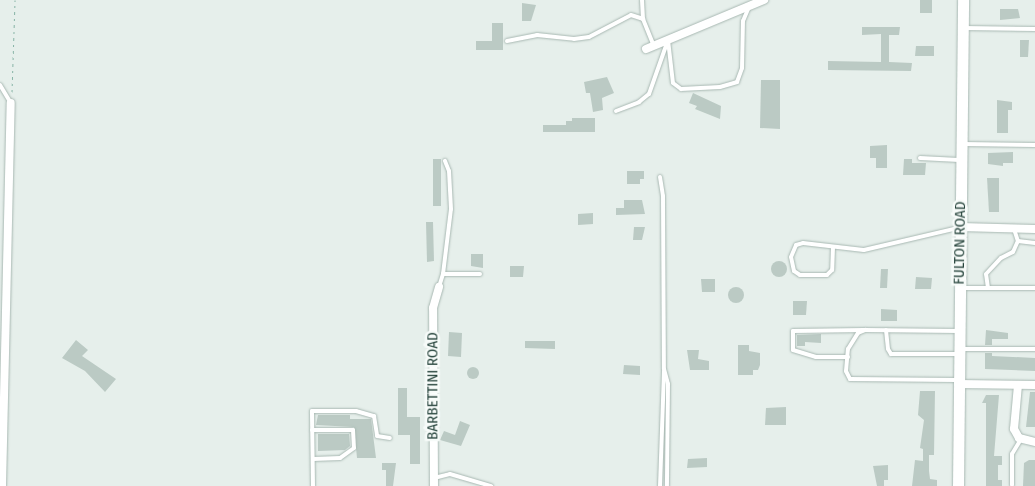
<!DOCTYPE html>
<html>
<head>
<meta charset="utf-8">
<style>
  body { margin:0 }
  #map { position:relative; width:1035px; height:486px; overflow:hidden; background:#e6efeb; font-family:"Fira Sans Condensed",sans-serif }
  div>[style] { position:absolute }
  .building>* { inset:0; background:#bbcac4 }
  .round { border-radius:50% }
  .path>* { height:1px; margin-top:-0.5px; transform-origin:0; background:repeating-linear-gradient(90deg,#86b3a5 0 2.5px,transparent 0 6.5px) }
  .roads { filter:drop-shadow(0 0 1px #a8b8b2) drop-shadow(0 0 1px #a8b8b2) }
  .lane>* { height:4px; margin:-2px; padding:0 2px; transform-origin:2px; border-radius:2px; background:#fff }
  .street>* { height:8px; margin:-4px; padding:0 4px; transform-origin:4px; border-radius:4px; background:#fff }
  .secondary>* { height:11px; margin:-5.5px; padding:0 5.5px; transform-origin:5.5px; border-radius:5.5px; background:#fff }
  span { translate:-50% -50%; white-space:nowrap; text-align:center; line-height:1.15; -webkit-text-stroke:5px #f7fbf9; paint-order:stroke }
  .street-label { font-size:15px; color:#24423a }
</style>
</head>
<body>
<div id="map">
  <div class="building">
    <div style="clip-path:polygon(920px 0,932px 0,932px 13px,920px 13px)"></div>
    <div style="clip-path:polygon(522px 3px,536px 5px,531px 21px,522px 21px)"></div>
    <div style="clip-path:polygon(1000px 9px,1018px 9px,1020px 18px,1000px 20px)"></div>
    <div style="clip-path:polygon(492px 23px,503px 23px,503px 50px,476px 50px,476px 41px,492px 41px)"></div>
    <div style="clip-path:polygon(862px 27px,900px 27px,899px 35px,889px 35px,889px 62px,912px 63px,911px 71px,828px 70px,828px 61px,881px 62px,881px 34px,862px 35px)"></div>
    <div style="clip-path:polygon(1020px 40px,1029px 40px,1028px 57px,1020px 57px)"></div>
    <div style="clip-path:polygon(916px 46px,934px 46px,934px 56px,915px 56px)"></div>
    <div style="clip-path:polygon(607px 77px,614px 93px,602px 98px,603px 110px,593px 112px,590px 93px,586px 93px,584px 82px)"></div>
    <div style="clip-path:polygon(761px 80px,780px 80px,780px 129px,760px 128px)"></div>
    <div style="clip-path:polygon(693px 93px,721px 106px,720px 119px,695px 109px,697px 106px,689px 103px)"></div>
    <div style="clip-path:polygon(997px 100px,1012px 102px,1012px 110px,1008px 110px,1008px 133px,997px 133px)"></div>
    <div style="clip-path:polygon(572px 118px,595px 118px,595px 132px,543px 132px,543px 125px,566px 125px,566px 121px,572px 121px)"></div>
    <div style="clip-path:polygon(887px 145px,887px 168px,876px 168px,876px 158px,870px 158px,870px 146px)"></div>
    <div style="clip-path:polygon(1013px 152px,1013px 163px,1003px 163px,1003px 166px,988px 164px,988px 153px)"></div>
    <div style="clip-path:polygon(433px 159px,441px 159px,441px 206px,433px 206px)"></div>
    <div style="clip-path:polygon(904px 159px,912px 159px,912px 163px,926px 163px,925px 175px,903px 175px)"></div>
    <div style="clip-path:polygon(627px 171px,644px 171px,644px 179px,640px 179px,640px 184px,627px 184px)"></div>
    <div style="clip-path:polygon(987px 178px,999px 178px,999px 212px,989px 212px)"></div>
    <div style="clip-path:polygon(624px 200px,642px 200px,645px 214px,616px 215px,616px 208px,624px 208px)"></div>
    <div style="clip-path:polygon(593px 213px,593px 224px,578px 225px,578px 214px)"></div>
    <div style="clip-path:polygon(426px 222px,433px 222px,434px 261px,427px 262px)"></div>
    <div style="clip-path:polygon(634px 227px,645px 227px,642px 240px,633px 240px)"></div>
    <div style="clip-path:polygon(471px 254px,483px 254px,483px 268px,471px 266px)"></div>
    <div class="round" style="left:771px;top:261px;width:16px;height:16px"></div>
    <div style="clip-path:polygon(510px 266px,524px 266px,523px 277px,510px 277px)"></div>
    <div style="clip-path:polygon(881px 269px,888px 269px,887px 288px,880px 288px)"></div>
    <div style="clip-path:polygon(916px 277px,932px 278px,931px 289px,915px 289px)"></div>
    <div style="clip-path:polygon(701px 279px,715px 279px,715px 292px,702px 292px)"></div>
    <div class="round" style="left:728px;top:287px;width:16px;height:16px"></div>
    <div style="clip-path:polygon(793px 301px,807px 301px,806px 315px,793px 315px)"></div>
    <div style="clip-path:polygon(881px 309px,897px 310px,897px 321px,881px 321px)"></div>
    <div style="clip-path:polygon(986px 330px,1008px 333px,1008px 339px,992px 339px,992px 345px,985px 345px)"></div>
    <div style="clip-path:polygon(449px 332px,462px 333px,461px 357px,448px 356px)"></div>
    <div style="clip-path:polygon(821px 334px,821px 343px,805px 342px,805px 346px,797px 346px,797px 335px)"></div>
    <div style="clip-path:polygon(76px 340px,88px 350px,82px 356px,116px 379px,105px 392px,85px 371px,62px 358px)"></div>
    <div style="clip-path:polygon(525px 341px,555px 341px,555px 349px,525px 348px)"></div>
    <div style="clip-path:polygon(738px 345px,749px 345px,749px 351px,760px 353px,760px 365px,758px 370px,753px 370px,753px 375px,738px 375px)"></div>
    <div style="clip-path:polygon(687px 350px,699px 350px,698px 359px,709px 361px,709px 370px,690px 370px)"></div>
    <div style="clip-path:polygon(985px 353px,992px 353px,992px 356px,1035px 358px,1035px 371px,985px 369px)"></div>
    <div style="clip-path:polygon(624px 365px,640px 366px,640px 375px,623px 374px)"></div>
    <div class="round" style="left:467px;top:367px;width:12px;height:12px"></div>
    <div style="clip-path:polygon(398px 388px,407px 388px,407px 417px,420px 417px,420px 464px,410px 464px,410px 435px,398px 435px)"></div>
    <div style="clip-path:polygon(920px 391px,935px 391px,934px 455px,929px 455px,929px 471px,930px 479px,937px 480px,937px 486px,912px 486px,915px 460px,923px 461px,923px 449px,920px 448px,924px 420px,918px 415px)"></div>
    <div style="clip-path:polygon(1030px 392px,1035px 392px,1035px 427px,1026px 427px)"></div>
    <div style="clip-path:polygon(986px 395px,999px 395px,994px 456px,1002px 456px,1002px 465px,998px 465px,998px 480px,1002px 480px,1002px 486px,986px 486px,986px 403px,982px 403px)"></div>
    <div style="clip-path:polygon(786px 407px,786px 425px,765px 425px,766px 408px)"></div>
    <div style="clip-path:polygon(350px 415px,350px 419px,371px 419px,376px 458px,357px 458px,354px 427px,316px 425px,318px 415px)"></div>
    <div style="clip-path:polygon(460px 421px,470px 425px,461px 446px,440px 440px,444px 431px,455px 435px)"></div>
    <div style="clip-path:polygon(318px 434px,349px 434px,350px 446px,345px 450px,318px 451px)"></div>
    <div style="clip-path:polygon(707px 458px,707px 467px,687px 468px,688px 459px)"></div>
    <div style="clip-path:polygon(1029px 460px,1035px 460px,1035px 486px,1023px 486px,1024px 463px)"></div>
    <div style="clip-path:polygon(382px 463px,396px 463px,393px 486px,386px 486px,386px 470px,382px 470px)"></div>
    <div style="clip-path:polygon(888px 465px,888px 480px,884px 480px,884px 486px,877px 486px,873px 466px)"></div>
  </div>
  <div class="path">
    <div style="left:12px;top:92px;width:92px;rotate:-88.1deg"></div>
  </div>
  <div class="roads">
    <div class="lane">
      <div style="left:642px;top:0;width:19px;rotate:87deg"></div>
      <div style="left:964px;top:28px;width:71px;rotate:0.8deg"></div>
      <div style="left:507px;top:41px;width:31px;rotate:-11deg"></div>
      <div style="left:537px;top:35px;width:37px;rotate:6deg"></div>
      <div style="left:574px;top:39px;width:15px;rotate:-8deg"></div>
      <div style="left:589px;top:37px;width:47px;rotate:-27.6deg"></div>
      <div style="left:631px;top:15px;width:13px;rotate:18deg"></div>
      <div style="left:643px;top:19px;width:29px;rotate:68deg"></div>
      <div style="left:0;top:85px;width:21px;rotate:59deg"></div>
      <div style="left:616px;top:111px;width:25px;rotate:-21deg"></div>
      <div style="left:639px;top:102px;width:13px;rotate:-39deg"></div>
      <div style="left:649px;top:94px;width:57px;rotate:-70.6deg"></div>
      <div style="left:668px;top:40px;width:43px;rotate:83.4deg"></div>
      <div style="left:673px;top:83px;width:10px;rotate:37deg"></div>
      <div style="left:681px;top:89px;width:39px;rotate:-3deg"></div>
      <div style="left:720px;top:87px;width:18px;rotate:-16deg"></div>
      <div style="left:737px;top:82px;width:15px;rotate:-70deg"></div>
      <div style="left:742px;top:68px;width:47px;rotate:-88.8deg"></div>
      <div style="left:743px;top:21px;width:13px;rotate:-67deg"></div>
      <div style="left:963px;top:144px;width:72px;rotate:0.8deg"></div>
      <div style="left:920px;top:158px;width:39px;rotate:3deg"></div>
      <div style="left:660px;top:177px;width:19px;rotate:81deg"></div>
      <div style="left:663px;top:196px;width:173px;rotate:89.7deg"></div>
      <div style="left:664px;top:369px;width:16px;rotate:75deg"></div>
      <div style="left:668px;top:384px;width:102px;rotate:90.6deg"></div>
      <div style="left:1014px;top:229px;width:13px;rotate:72deg"></div>
      <div style="left:1018px;top:241px;width:17px;rotate:7deg"></div>
      <div style="left:833px;top:247px;width:23px;rotate:92deg"></div>
      <div style="left:832px;top:270px;width:7px;rotate:135deg"></div>
      <div style="left:827px;top:275px;width:27px;rotate:180deg"></div>
      <div style="left:800px;top:275px;width:7px;rotate:-146deg"></div>
      <div style="left:794px;top:271px;width:14px;rotate:-102deg"></div>
      <div style="left:791px;top:257px;width:13px;rotate:-67deg"></div>
      <div style="left:796px;top:245px;width:7px;rotate:-16deg"></div>
      <div style="left:803px;top:243px;width:61px;rotate:6.5deg"></div>
      <div style="left:864px;top:250px;width:97px;rotate:-13.2deg"></div>
      <div style="left:443px;top:274px;width:65px;rotate:-83deg"></div>
      <div style="left:451px;top:209px;width:38px;rotate:-93deg"></div>
      <div style="left:449px;top:171px;width:11px;rotate:-112deg"></div>
      <div style="left:439px;top:287px;width:14px;rotate:-73deg"></div>
      <div style="left:443px;top:274px;width:37px"></div>
      <div style="left:962px;top:288px;width:73px"></div>
      <div style="left:988px;top:288px;width:14px;rotate:-98deg"></div>
      <div style="left:986px;top:274px;width:22px;rotate:-47deg"></div>
      <div style="left:1001px;top:258px;width:13px;rotate:-27deg"></div>
      <div style="left:1013px;top:252px;width:12px;rotate:-66deg"></div>
      <div style="left:886px;top:330px;width:19px;rotate:84deg"></div>
      <div style="left:888px;top:349px;width:6px;rotate:59deg"></div>
      <div style="left:891px;top:354px;width:67px"></div>
      <div style="left:961px;top:349px;width:74px"></div>
      <div style="left:848px;top:357px;width:32px;rotate:180deg"></div>
      <div style="left:816px;top:357px;width:24px;rotate:-163deg"></div>
      <div style="left:793px;top:350px;width:19px;rotate:-90deg"></div>
      <div style="left:793px;top:331px;width:71px;rotate:-0.8deg"></div>
      <div style="left:956px;top:380px;width:106px;rotate:-179.5deg"></div>
      <div style="left:850px;top:379px;width:9px;rotate:-117deg"></div>
      <div style="left:846px;top:371px;width:22px;rotate:-85deg"></div>
      <div style="left:848px;top:349px;width:19px;rotate:-58deg"></div>
      <div style="left:858px;top:333px;width:8px;rotate:-23deg"></div>
      <div style="left:865px;top:330px;width:94px;rotate:0.6deg"></div>
      <div style="left:312px;top:430px;width:41px"></div>
      <div style="left:353px;top:430px;width:18px;rotate:87deg"></div>
      <div style="left:354px;top:448px;width:17px;rotate:144deg"></div>
      <div style="left:340px;top:458px;width:27px;rotate:178deg"></div>
      <div style="left:434px;top:478px;width:16px;rotate:-14deg"></div>
      <div style="left:450px;top:474px;width:43px;rotate:16.3deg"></div>
      <div style="left:1012px;top:485px;width:31px;rotate:-90deg"></div>
      <div style="left:1012px;top:454px;width:17px;rotate:-59deg"></div>
      <div style="left:313px;top:486px;width:75px;rotate:-90.8deg"></div>
      <div style="left:312px;top:411px;width:44px"></div>
      <div style="left:356px;top:411px;width:19px;rotate:16deg"></div>
      <div style="left:374px;top:416px;width:20px;rotate:81deg"></div>
      <div style="left:377px;top:436px;width:13px;rotate:9deg"></div>
      <div style="left:660px;top:486px;width:115px;rotate:-88deg"></div>
    </div>
    <div class="street">
      <div style="left:646px;top:49px;width:128px;rotate:-22.6deg"></div>
      <div style="left:960px;top:227px;width:75px;rotate:1.5deg"></div>
      <div style="left:958px;top:384px;width:77px;rotate:0.7deg"></div>
      <div style="left:1018px;top:385px;width:44px;rotate:95.2deg"></div>
      <div style="left:1014px;top:429px;width:10px;rotate:61deg"></div>
      <div style="left:1019px;top:438px;width:16px;rotate:14deg"></div>
      <div style="left:2px;top:486px;width:383px;rotate:-88.7deg"></div>
      <div style="left:434px;top:486px;width:178px;rotate:-90.3deg"></div>
      <div style="left:433px;top:308px;width:22px;rotate:-74deg"></div>
    </div>
    <div class="secondary">
      <div style="left:958px;top:486px;width:486px;rotate:-89.4deg"></div>
    </div>
  </div>
  <div class="street-label">
    <span style="left:960px;top:243px;rotate:-89deg">FULTON ROAD</span>
    <span style="left:433px;top:386px;rotate:-90deg">BARBETTINI ROAD</span>
  </div>
</div>
</body>
</html>
